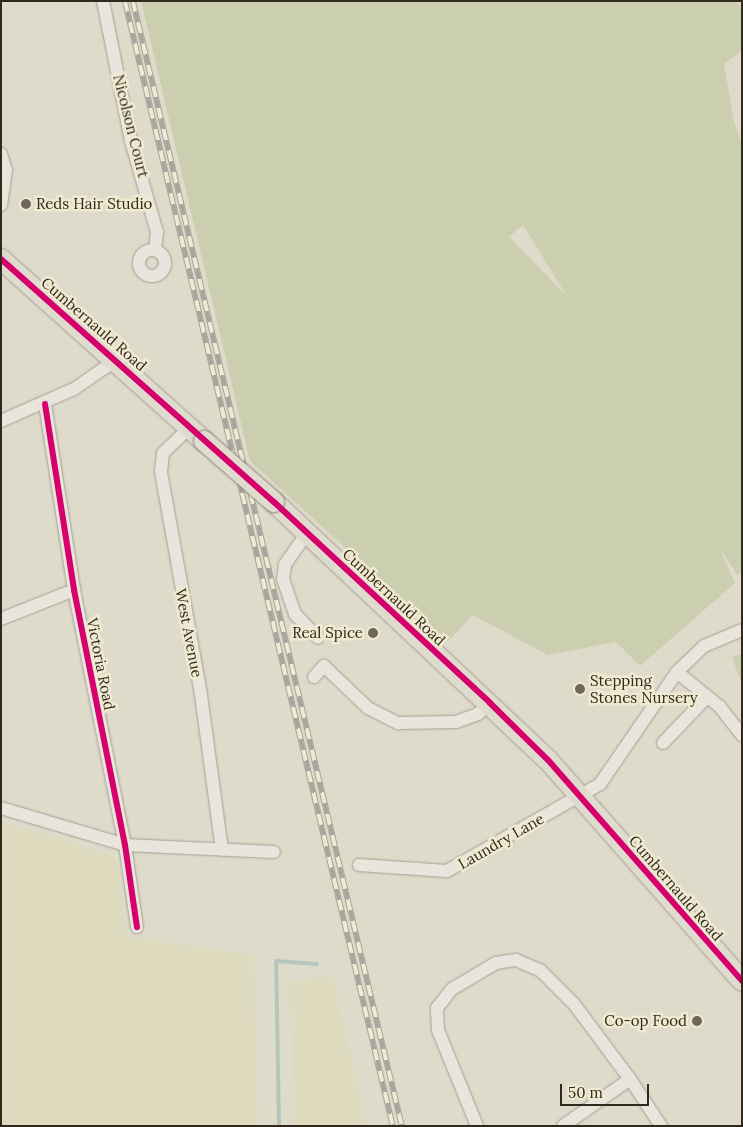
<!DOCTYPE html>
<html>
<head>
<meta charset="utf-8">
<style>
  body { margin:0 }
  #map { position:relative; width:743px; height:1127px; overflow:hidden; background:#dfdbcb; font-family:Lora,serif }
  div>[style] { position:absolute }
  .farmland>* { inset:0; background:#dddabd }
  .green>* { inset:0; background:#cbceaf }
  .stream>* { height:4px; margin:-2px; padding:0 2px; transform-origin:2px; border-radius:2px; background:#b6c5bc }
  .roads { filter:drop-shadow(0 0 1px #a4a094) drop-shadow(0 0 1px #a4a094) }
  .street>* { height:12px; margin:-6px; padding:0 6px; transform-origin:6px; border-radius:6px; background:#e8e5dc }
  .street>.ring { margin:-6px; padding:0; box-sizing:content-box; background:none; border:12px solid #e8e5dc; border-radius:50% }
  .primary>* { height:20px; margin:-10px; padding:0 10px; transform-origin:10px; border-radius:10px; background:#dfdbce }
  .rail>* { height:5.5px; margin-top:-2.75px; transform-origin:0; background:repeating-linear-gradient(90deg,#f0ead1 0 11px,#a7a59c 0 22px); box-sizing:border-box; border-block:1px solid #a7a59c }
  .bridges { filter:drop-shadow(0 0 1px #8a857b) drop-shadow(0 0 1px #8a857b) }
  .primary-bridge>* { height:20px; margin:-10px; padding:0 10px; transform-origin:10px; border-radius:10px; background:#dfdbce }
  .cycleway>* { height:6px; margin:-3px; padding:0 3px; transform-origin:3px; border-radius:3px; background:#d6006c }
  .dots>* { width:14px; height:14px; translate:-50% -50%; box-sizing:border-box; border:2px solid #f0ead1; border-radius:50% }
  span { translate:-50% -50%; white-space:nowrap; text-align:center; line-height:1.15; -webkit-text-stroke:5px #f0ead1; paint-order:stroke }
  .street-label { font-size:15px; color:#31291e }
  .poi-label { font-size:15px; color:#31291e }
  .left { translate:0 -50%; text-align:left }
  .right { translate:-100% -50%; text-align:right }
  .frame { position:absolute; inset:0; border:2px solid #31291e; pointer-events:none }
  .scale { position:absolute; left:560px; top:1084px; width:89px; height:22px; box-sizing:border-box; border:2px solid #31291e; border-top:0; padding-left:6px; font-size:15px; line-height:18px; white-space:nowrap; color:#31291e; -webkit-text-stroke:4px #f0ead1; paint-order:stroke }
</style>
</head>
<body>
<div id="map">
  <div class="farmland">
    <div style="clip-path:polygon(1px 821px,117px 858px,126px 936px,253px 956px,257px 1126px,1px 1126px)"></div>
    <div style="clip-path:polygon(332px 976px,367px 1126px,294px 1126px,290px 983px)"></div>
  </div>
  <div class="green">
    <div style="clip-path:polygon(evenodd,141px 1px,735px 1px,742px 7px,742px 50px,724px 64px,734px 122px,742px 144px,742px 570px,738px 576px,719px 547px,735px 583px,640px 666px,616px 642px,548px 655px,473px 615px,448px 641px,250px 461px,141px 1px,523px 225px,565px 293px,565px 294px,509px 237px,523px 225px)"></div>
    <div style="clip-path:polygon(742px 654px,742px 685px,732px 657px)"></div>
  </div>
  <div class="stream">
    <div style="left:279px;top:1126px;width:165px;rotate:-91deg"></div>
    <div style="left:276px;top:961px;width:41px;rotate:4.2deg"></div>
  </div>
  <div class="roads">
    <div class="street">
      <div style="left:103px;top:1px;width:143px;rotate:78.7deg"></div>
      <div style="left:131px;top:141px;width:95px;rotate:74.1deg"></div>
      <div style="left:157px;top:232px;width:18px;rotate:96deg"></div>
      <div style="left:1px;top:154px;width:17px;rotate:73deg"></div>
      <div style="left:6px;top:170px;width:35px;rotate:98deg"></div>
      <div class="ring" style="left:139px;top:250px;width:14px;height:14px"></div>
      <div style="left:45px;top:404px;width:188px;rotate:81.1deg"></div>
      <div style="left:74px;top:590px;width:260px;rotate:78.7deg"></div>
      <div style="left:125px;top:845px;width:83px;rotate:81.7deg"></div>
      <div style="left:1px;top:421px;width:80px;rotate:-23.7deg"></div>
      <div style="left:74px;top:389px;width:51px;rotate:-34.6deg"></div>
      <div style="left:190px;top:427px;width:37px;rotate:136deg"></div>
      <div style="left:163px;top:453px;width:19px;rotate:96deg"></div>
      <div style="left:161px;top:472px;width:227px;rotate:79.8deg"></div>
      <div style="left:201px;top:695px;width:156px;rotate:82.3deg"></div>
      <div style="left:307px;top:533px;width:39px;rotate:125deg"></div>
      <div style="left:285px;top:565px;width:14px;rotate:98deg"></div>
      <div style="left:283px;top:579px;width:37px;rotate:71deg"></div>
      <div style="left:295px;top:614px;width:33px;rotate:46deg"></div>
      <div style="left:1px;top:619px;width:79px;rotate:-21.7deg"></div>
      <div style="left:677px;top:672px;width:55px;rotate:39.1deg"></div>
      <div style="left:720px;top:707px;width:36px;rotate:52deg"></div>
      <div style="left:314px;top:677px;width:15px;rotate:-48deg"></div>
      <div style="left:324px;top:666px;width:61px;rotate:43.7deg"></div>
      <div style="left:368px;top:708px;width:34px;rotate:27deg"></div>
      <div style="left:398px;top:723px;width:58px;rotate:-1deg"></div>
      <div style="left:456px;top:722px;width:23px;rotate:-20deg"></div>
      <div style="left:478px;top:714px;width:16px;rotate:-43deg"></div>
      <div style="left:663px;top:743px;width:64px;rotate:-46.3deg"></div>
      <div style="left:1px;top:808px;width:129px;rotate:16.6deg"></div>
      <div style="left:125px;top:845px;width:149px;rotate:2.7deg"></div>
      <div style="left:359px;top:865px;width:88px;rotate:3.9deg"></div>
      <div style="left:447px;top:871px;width:176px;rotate:-29.6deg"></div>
      <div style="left:600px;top:784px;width:136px;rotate:-55.5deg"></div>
      <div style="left:677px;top:672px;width:37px;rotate:-44deg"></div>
      <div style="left:704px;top:646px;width:41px;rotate:-22.8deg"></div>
      <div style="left:477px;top:1126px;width:104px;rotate:-112.1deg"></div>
      <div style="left:438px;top:1030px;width:22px;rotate:-93deg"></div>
      <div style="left:437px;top:1008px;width:24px;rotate:-52deg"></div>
      <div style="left:452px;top:989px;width:51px;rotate:-30.6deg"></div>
      <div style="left:496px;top:963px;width:20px;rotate:-9deg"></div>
      <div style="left:516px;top:960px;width:26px;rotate:23deg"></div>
      <div style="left:540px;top:970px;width:48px;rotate:45deg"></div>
      <div style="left:574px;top:1004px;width:94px;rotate:53.3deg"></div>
      <div style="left:630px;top:1079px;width:56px;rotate:56.6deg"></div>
      <div style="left:563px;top:1126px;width:82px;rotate:-35deg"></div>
    </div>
    <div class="primary">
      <div style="left:1px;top:259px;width:273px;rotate:41.9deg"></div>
      <div style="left:274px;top:502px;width:376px;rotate:43.3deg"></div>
      <div style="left:548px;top:760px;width:294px;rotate:48.7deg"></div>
    </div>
  </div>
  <div class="rail">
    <div style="left:125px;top:1px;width:1156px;rotate:76.6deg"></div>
    <div style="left:133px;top:1px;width:1157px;rotate:76.55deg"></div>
  </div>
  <div class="bridges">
    <div class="primary-bridge">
      <div style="left:204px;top:441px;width:93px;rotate:41.1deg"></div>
    </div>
  </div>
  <div class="cycleway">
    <div style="left:1px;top:259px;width:365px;rotate:41.7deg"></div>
    <div style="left:274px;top:502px;width:295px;rotate:42.9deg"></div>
    <div style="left:490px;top:703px;width:81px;rotate:44.5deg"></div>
    <div style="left:548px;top:760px;width:294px;rotate:48.7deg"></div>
    <div style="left:45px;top:404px;width:188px;rotate:81.1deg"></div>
    <div style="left:74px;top:590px;width:260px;rotate:78.7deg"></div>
    <div style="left:125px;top:845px;width:83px;rotate:81.7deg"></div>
  </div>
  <div class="dots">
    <div style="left:26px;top:204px;background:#6e675b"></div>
    <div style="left:373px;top:633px;background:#6e675b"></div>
    <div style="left:580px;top:689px;background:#6e675b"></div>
    <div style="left:697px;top:1021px;background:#6e675b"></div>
  </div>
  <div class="street-label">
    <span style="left:131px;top:126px;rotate:76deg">Nicolson Court</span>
    <span style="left:94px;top:324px;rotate:41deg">Cumbernauld Road</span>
    <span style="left:394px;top:597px;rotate:43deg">Cumbernauld Road</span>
    <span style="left:189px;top:633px;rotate:79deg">West Avenue</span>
    <span style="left:101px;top:664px;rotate:79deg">Victoria Road</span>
    <span style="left:501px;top:841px;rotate:-30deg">Laundry Lane</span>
    <span style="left:676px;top:888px;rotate:49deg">Cumbernauld Road</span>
  </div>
  <div class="poi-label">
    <span class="left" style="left:36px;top:204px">Reds Hair Studio</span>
    <span class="right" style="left:363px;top:633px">Real Spice</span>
    <span class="left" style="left:590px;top:689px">Stepping<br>Stones Nursery</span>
    <span class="right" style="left:687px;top:1021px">Co-op Food</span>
  </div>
  <div class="frame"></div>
  <div class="scale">50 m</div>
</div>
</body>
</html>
